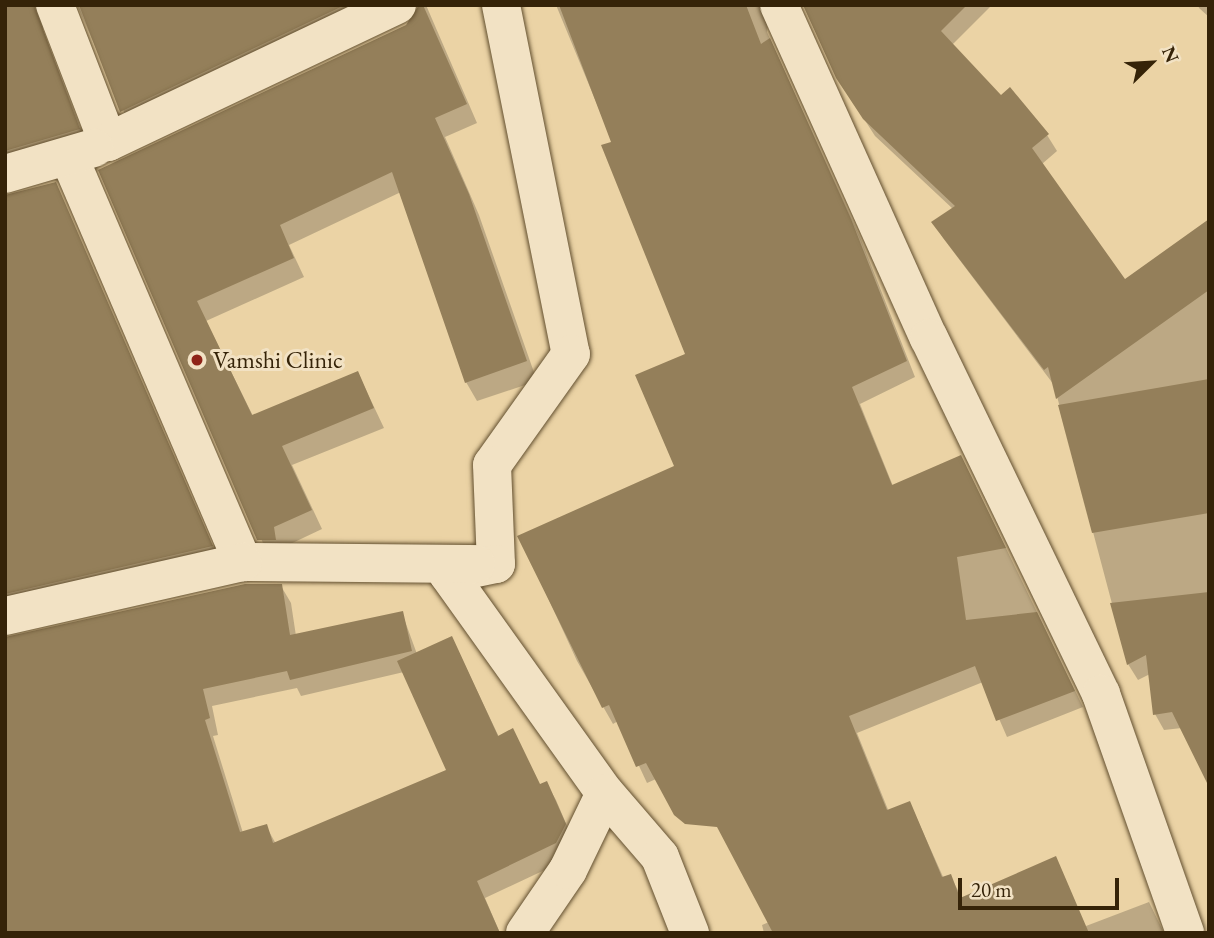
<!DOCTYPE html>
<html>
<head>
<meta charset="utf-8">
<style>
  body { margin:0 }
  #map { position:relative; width:1214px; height:938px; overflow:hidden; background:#ebd3a5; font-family:"EB Garamond",serif }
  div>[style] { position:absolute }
  .shadow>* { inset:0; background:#0003 }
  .building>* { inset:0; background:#947f5a }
  .roads { filter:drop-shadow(0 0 2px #624f2f) drop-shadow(0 0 2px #624f2f) }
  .minor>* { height:38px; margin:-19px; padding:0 19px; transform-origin:19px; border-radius:19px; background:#f2e2c4 }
  .dots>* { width:19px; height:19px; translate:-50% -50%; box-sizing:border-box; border:4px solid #f2e2c4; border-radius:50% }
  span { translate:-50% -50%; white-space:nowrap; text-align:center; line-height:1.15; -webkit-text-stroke:6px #f2e2c4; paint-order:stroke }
  .poi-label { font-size:24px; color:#352308 }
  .left { translate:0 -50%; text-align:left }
  .frame { position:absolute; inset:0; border:7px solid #352308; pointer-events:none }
  .north { position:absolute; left:1116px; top:28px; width:70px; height:70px; -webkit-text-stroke:5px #f2e2c4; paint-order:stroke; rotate:66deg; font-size:19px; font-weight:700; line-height:28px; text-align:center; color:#352308 }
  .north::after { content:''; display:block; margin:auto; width:24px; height:32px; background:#352308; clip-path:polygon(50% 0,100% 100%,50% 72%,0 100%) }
  .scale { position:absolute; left:958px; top:878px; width:161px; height:32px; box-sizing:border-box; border:4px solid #352308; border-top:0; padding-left:9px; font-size:21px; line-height:24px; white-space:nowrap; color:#352308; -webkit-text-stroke:5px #f2e2c4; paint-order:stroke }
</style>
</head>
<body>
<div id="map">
  <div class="shadow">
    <div style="clip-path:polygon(5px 5px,44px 5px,43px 31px,88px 146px,5px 172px)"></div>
    <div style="clip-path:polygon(77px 5px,396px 5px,132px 130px)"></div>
    <div style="clip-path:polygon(418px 5px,426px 5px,477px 123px,445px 137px,479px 215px,537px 381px,477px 401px,466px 382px,401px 192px,289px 245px,304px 277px,206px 321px,253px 416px,358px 373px,384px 428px,292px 465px,322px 529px,284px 547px,270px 559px,100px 170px,407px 26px,417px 18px)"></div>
    <div style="clip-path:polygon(556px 5px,777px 5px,770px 8px,767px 32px,860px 237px,915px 377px,860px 404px,893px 486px,970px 474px,1083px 707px,1007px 737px,983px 682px,857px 733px,889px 812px,910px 803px,944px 879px,950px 876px,959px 892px,974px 933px,764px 933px,762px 925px,769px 922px,719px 788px,656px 779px,647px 783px,618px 721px,613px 724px,577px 661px,520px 537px,676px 467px,687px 355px,613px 143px)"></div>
    <div style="clip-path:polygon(803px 5px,992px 5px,952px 45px,1001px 97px,1047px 135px,1057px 151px,1042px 164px,1124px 282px,1209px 223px,1209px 780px,1182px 728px,1164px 730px,1155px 714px,1150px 674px,1138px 680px,1128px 664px,1054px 385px,943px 238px,934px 222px,953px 209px,875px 136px,837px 77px)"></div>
    <div style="clip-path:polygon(1198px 5px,1209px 5px,1209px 17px,1199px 8px)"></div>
    <div style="clip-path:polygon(55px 184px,220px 563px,5px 615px,5px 196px)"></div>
    <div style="clip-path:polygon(evenodd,281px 586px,291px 603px,296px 636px,402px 613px,417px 654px,452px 638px,499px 737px,540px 786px,546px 783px,556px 800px,574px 842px,566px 860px,485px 898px,500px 933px,5px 933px,281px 586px,404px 672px,448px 771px,276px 844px,266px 826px,243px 833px,213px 736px,218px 735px,212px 706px,297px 688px,301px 696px,404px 672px)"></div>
    <div style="clip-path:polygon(1149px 902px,1164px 933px,1003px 933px,1086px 926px)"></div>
  </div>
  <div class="building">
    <div style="clip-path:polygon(5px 5px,34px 5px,80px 129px,5px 151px)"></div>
    <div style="clip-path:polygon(79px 5px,345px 5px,120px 112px)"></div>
    <div style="clip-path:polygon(419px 5px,423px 5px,467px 104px,435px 118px,469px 194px,527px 361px,465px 383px,392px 172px,280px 225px,294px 258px,197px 301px,252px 415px,358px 371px,374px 408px,282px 446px,312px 510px,274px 527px,276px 540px,257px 540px,98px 170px,406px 25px)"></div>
    <div style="clip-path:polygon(559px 5px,746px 5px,761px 44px,770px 38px,851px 219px,907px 361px,852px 387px,892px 485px,961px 455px,1006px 548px,957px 557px,966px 620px,1037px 612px,1075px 691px,996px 721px,975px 666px,849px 716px,887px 810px,910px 801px,942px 877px,951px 874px,960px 898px,1056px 856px,1089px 933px,773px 933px,717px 827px,685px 824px,674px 815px,646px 763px,636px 767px,609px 705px,602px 708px,517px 536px,674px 466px,635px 375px,685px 354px,601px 145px,611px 142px)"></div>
    <div style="clip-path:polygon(803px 5px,967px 5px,941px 31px,1001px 95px,1010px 87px,1049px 134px,1032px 148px,1125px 279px,1209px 219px,1209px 290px,1056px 399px,1048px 367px,1044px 370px,931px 222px,955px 206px,863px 119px,836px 78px)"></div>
    <div style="clip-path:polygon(56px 182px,213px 546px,5px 594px,5px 195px)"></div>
    <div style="clip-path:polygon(1209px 379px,1209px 513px,1092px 533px,1058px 405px)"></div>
    <div style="clip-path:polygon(245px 584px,282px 584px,290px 635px,403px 611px,412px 651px,290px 680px,287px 671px,203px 689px,210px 718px,205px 720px,240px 832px,267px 824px,273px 843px,446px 770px,397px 661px,452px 636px,498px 736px,513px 728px,540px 784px,547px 781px,566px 824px,556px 843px,477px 881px,500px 933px,5px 933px,5px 637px)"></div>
    <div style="clip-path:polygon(1209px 592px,1209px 787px,1172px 712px,1153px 715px,1146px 655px,1127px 665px,1110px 603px)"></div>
  </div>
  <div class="roads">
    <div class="minor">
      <div style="left:55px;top:5px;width:147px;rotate:68.9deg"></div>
      <div style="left:108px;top:142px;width:320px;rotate:-25.4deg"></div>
      <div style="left:501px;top:5px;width:356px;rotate:78.7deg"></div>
      <div style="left:571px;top:354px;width:136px;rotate:125.4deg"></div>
      <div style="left:492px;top:465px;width:99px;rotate:87.7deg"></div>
      <div style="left:496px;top:564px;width:49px;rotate:168.2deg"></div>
      <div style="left:448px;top:574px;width:269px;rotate:54.4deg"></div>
      <div style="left:779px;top:5px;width:365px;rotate:65.8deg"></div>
      <div style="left:929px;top:338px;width:395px;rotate:64.2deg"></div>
      <div style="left:1101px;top:694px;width:253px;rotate:70.6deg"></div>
      <div style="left:69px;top:157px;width:441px;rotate:66.8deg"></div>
      <div style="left:243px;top:562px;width:233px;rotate:0.5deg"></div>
      <div style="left:5px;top:174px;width:93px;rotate:-16.3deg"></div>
      <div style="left:5px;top:616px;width:244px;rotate:-12.8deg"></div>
      <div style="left:525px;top:933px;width:76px;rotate:-55.7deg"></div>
      <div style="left:568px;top:870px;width:85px;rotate:-64.3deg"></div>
      <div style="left:605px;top:793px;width:84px;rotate:49.3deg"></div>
      <div style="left:660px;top:857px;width:82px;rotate:68.5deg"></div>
    </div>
  </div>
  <div class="dots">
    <div style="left:197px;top:360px;background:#8f2418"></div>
  </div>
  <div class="poi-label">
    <span class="left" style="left:213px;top:360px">Vamshi Clinic</span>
  </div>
  <div class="frame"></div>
  <div class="north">N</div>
  <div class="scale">20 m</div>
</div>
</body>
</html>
